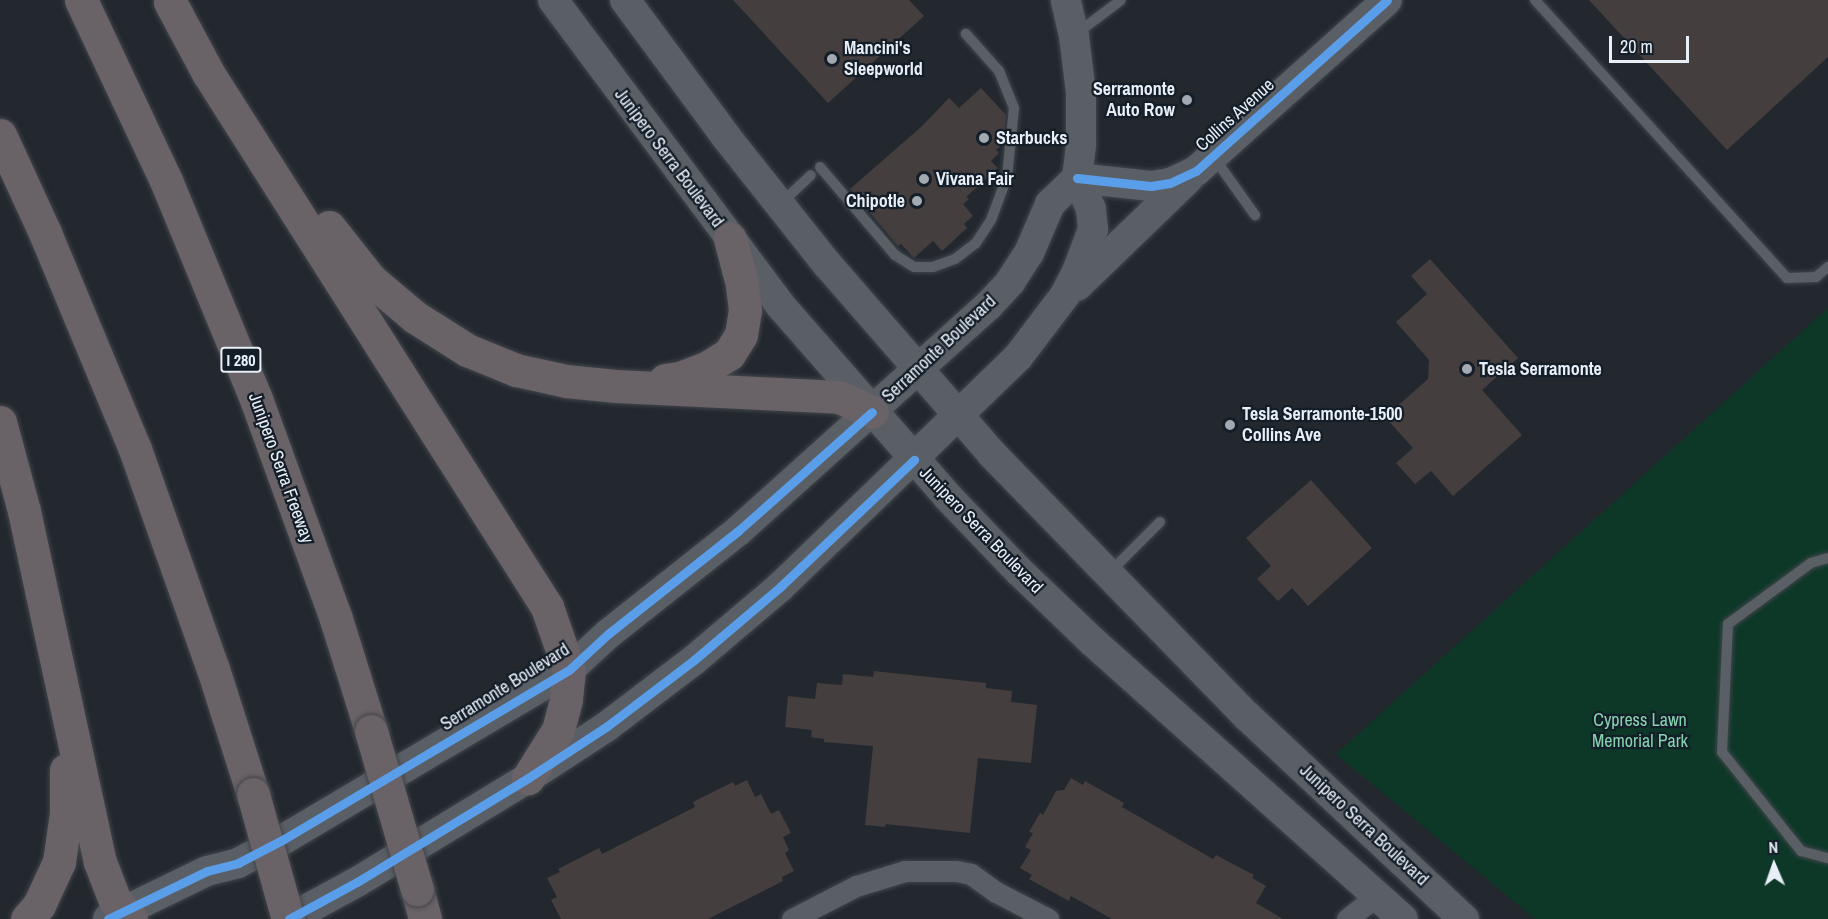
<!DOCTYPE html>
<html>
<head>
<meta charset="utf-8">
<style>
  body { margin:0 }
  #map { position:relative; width:1828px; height:919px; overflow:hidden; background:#23282f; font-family:"Archivo Narrow",sans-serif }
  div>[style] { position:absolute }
  .green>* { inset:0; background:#0d3828 }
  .building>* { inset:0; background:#443e3e }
  .roads { filter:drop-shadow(0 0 2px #41454b) drop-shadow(0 0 2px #41454b) }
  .lane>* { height:10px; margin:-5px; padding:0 5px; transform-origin:5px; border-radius:5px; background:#5a5f65 }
  .street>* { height:21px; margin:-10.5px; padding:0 10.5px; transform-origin:10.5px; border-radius:10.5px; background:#5a5f65 }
  .secondary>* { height:30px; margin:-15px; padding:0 15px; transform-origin:15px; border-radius:15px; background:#5a5f65 }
  .highway>* { height:33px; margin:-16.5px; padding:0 16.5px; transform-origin:16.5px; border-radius:16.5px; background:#696266 }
  .bridges { filter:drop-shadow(0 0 2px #41454b) drop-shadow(0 0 2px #41454b) }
  .highway-bridge>* { height:33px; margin:-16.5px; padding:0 16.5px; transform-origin:16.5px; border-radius:16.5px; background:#696266 }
  .cycleway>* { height:9px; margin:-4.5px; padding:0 4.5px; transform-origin:4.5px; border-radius:4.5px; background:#5a9eea }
  .dots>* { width:16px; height:16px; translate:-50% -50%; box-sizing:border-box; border:3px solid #141e29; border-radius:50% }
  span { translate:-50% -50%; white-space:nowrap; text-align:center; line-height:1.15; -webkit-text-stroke:4.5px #141e29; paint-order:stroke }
  .shield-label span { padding:2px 4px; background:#141e29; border:2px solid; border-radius:4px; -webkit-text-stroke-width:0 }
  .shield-label { font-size:16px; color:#e8eff7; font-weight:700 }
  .poi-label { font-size:18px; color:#e8eff7; font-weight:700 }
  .left { translate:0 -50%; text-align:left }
  .right { translate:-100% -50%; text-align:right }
  .street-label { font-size:18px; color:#e8eff7 }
  .park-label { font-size:18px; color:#85d4ae }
  .north { position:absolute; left:1744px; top:835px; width:60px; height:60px; -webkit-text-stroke:4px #141e29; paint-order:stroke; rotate:358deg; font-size:16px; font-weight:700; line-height:24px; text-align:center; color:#e8eff7 }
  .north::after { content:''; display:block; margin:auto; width:21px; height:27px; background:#e8eff7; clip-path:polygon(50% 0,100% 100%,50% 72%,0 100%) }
  .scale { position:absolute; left:1609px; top:36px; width:80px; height:27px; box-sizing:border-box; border:3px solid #e8eff7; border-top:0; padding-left:8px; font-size:18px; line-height:21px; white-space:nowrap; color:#e8eff7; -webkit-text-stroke:4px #141e29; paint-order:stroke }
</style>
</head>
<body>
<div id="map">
  <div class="green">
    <div style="clip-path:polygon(1828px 308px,1828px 919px,1535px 919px,1336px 754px)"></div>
  </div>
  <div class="building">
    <div style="clip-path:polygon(733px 0,909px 0,924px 16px,828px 103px)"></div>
    <div style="clip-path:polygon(1589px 0,1828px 0,1828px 57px,1727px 150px)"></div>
    <div style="clip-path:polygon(981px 88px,1006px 115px,1003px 144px,996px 150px,999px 153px,991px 161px,998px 168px,966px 197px,969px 199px,963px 204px,973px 216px,964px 224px,967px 228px,942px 251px,933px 241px,914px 258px,901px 244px,898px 246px,850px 189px,921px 127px,949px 98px,959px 108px)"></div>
    <div style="clip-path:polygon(1430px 259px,1518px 358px,1482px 390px,1522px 435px,1453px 496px,1431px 471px,1415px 484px,1396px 463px,1413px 448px,1385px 417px,1428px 379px,1429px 360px,1396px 322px,1427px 294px,1411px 276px)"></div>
    <div style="clip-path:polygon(1311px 480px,1372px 548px,1308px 606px,1292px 588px,1278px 601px,1257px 579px,1271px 566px,1246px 538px)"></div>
    <div style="clip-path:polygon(874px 671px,986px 683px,986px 688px,1012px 691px,1011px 702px,1037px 705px,1031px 763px,978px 758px,970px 833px,886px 824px,885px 827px,865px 825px,873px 746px,824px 742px,824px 739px,811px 737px,812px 730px,785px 727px,788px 696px,815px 699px,817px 683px,842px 685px,843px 674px,873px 677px)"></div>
    <div style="clip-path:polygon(1071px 778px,1083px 785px,1085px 781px,1124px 803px,1122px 807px,1213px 859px,1216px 855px,1254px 875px,1252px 878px,1266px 886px,1256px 903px,1283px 919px,1112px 919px,1071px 896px,1069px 901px,1029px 879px,1032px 875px,1020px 868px,1031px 850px,1025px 847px,1033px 833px,1029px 832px,1040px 813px,1043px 815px,1056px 791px,1064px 790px)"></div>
    <div style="clip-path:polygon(747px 780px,755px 797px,761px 794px,771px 814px,779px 810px,791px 833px,783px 837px,789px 850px,785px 853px,794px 871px,782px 877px,783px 881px,708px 919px,561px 919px,551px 900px,557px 897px,547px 878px,560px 872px,558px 869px,599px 848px,602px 854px,695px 807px,693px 802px,733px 782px,735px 786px)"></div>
  </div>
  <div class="roads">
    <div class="lane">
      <div style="left:1535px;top:0;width:375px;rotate:47.8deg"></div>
      <div style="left:1787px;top:278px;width:29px;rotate:-2deg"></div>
      <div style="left:1816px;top:277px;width:16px;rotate:-40deg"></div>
      <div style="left:1076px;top:34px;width:56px;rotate:-37.1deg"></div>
      <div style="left:1215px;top:159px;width:69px;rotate:54.5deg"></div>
      <div style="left:820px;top:167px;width:116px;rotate:49.6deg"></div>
      <div style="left:895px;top:255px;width:22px;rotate:32deg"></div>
      <div style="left:914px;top:267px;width:19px"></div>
      <div style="left:933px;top:267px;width:23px;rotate:-20deg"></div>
      <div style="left:955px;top:259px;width:26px;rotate:-37deg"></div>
      <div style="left:976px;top:243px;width:27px;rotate:-57deg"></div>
      <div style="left:991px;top:220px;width:46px;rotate:-69.6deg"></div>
      <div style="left:1007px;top:177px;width:69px;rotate:-84.2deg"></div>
      <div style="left:1014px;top:108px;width:40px;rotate:-112deg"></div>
      <div style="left:999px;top:71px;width:50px;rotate:-131.7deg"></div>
      <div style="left:780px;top:204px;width:42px;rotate:-43.1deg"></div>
      <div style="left:1828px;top:558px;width:18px;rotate:164deg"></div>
      <div style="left:1811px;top:563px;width:103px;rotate:143.7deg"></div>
      <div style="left:1728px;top:624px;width:128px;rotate:92.7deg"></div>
      <div style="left:1722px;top:752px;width:127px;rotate:51.4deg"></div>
      <div style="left:1801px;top:851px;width:28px;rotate:15deg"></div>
      <div style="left:1109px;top:573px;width:72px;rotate:-45deg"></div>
    </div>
    <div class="street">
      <div style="left:792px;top:919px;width:72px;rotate:-27.3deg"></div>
      <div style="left:856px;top:886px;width:51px;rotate:-17deg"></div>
      <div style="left:905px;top:871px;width:51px"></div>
      <div style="left:956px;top:871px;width:15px;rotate:11deg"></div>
      <div style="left:971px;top:874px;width:31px;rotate:36deg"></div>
      <div style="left:996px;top:892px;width:59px;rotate:27.4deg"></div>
      <div style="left:1347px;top:919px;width:37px;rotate:-38deg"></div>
    </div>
    <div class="secondary">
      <div style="left:553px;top:0;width:380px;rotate:53.3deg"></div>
      <div style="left:780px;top:305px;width:254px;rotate:48.8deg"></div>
      <div style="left:947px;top:496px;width:104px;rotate:46.2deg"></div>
      <div style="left:1019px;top:571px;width:101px;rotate:43.8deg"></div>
      <div style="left:1092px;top:641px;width:417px;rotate:41.8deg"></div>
      <div style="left:625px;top:0;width:172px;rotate:53.5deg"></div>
      <div style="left:727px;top:138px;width:161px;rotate:51.6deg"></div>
      <div style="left:827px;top:264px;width:252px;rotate:49deg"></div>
      <div style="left:992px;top:454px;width:367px;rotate:45.8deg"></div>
      <div style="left:1248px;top:717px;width:296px;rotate:43.1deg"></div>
      <div style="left:1077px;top:178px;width:74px;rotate:6.2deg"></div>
      <div style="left:1151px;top:186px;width:19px;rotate:-9deg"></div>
      <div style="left:1170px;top:183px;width:29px;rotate:-25deg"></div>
      <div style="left:1196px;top:171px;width:256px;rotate:-41.8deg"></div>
      <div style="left:1077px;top:286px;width:156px;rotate:-44deg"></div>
      <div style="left:108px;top:919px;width:110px;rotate:-25.9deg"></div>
      <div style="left:207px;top:871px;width:32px;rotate:-14deg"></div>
      <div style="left:238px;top:863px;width:52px;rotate:-27.6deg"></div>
      <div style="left:284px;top:839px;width:331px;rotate:-30.7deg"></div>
      <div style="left:569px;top:670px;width:53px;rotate:-42.7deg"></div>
      <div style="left:608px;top:634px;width:166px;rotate:-38.4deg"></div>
      <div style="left:738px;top:531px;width:336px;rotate:-42deg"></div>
      <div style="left:988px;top:306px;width:33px;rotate:-47deg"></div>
      <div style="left:1010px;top:282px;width:35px;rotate:-57deg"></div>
      <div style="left:1029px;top:253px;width:53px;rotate:-66.8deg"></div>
      <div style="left:1050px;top:204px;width:37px;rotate:-44deg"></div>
      <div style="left:289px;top:919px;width:77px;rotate:-28.6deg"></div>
      <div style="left:357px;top:882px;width:200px;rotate:-31.3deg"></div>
      <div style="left:528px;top:778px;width:93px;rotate:-33.2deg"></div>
      <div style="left:606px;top:727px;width:111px;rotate:-37.3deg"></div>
      <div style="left:694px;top:660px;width:113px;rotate:-40.3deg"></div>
      <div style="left:780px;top:587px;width:331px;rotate:-44deg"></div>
      <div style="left:1018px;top:357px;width:78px;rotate:-52.8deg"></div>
      <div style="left:1065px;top:295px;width:29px;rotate:-63deg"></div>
      <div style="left:1078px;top:269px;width:43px;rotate:-69.4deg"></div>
      <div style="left:1093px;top:229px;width:20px;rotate:-96deg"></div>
      <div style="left:1091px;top:209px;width:34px;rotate:-114deg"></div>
      <div style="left:1077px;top:178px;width:34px;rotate:-83deg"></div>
      <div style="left:1081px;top:144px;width:51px;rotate:-90deg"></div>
      <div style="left:1081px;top:93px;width:57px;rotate:-97deg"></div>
      <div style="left:1074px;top:36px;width:37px;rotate:-103deg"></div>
    </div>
    <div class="highway">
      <div style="left:81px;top:0;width:202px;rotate:64.8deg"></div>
      <div style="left:167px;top:183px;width:234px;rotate:67.6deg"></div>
      <div style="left:256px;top:399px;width:234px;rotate:70deg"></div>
      <div style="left:336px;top:619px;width:117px;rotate:72.6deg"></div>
      <div style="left:170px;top:2px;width:81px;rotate:61.8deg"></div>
      <div style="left:208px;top:73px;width:633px;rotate:57.59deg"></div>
      <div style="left:547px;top:607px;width:67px;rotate:70.8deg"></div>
      <div style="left:569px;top:670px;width:30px;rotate:96deg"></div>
      <div style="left:566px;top:700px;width:31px;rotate:105deg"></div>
      <div style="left:558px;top:730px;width:57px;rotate:122deg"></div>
      <div style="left:0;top:135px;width:108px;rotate:65.3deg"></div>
      <div style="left:45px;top:233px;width:234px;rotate:67.4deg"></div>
      <div style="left:135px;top:449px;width:233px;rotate:70.5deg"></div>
      <div style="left:213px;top:669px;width:131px;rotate:72.3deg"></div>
      <div style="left:329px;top:227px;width:66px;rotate:51.7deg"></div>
      <div style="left:370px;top:279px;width:59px;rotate:40.2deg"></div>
      <div style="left:415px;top:317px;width:62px;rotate:32.4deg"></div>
      <div style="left:467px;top:350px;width:53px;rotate:22.2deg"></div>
      <div style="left:516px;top:370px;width:51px;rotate:12.4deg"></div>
      <div style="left:566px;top:381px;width:50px;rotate:5.7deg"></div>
      <div style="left:616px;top:386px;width:223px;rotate:2.8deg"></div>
      <div style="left:839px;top:397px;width:36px;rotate:24deg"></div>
      <div style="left:665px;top:380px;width:15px;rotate:-8deg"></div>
      <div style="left:680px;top:378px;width:30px;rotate:-21deg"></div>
      <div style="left:708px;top:367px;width:25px;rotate:-32deg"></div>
      <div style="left:729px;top:354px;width:22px;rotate:-58deg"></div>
      <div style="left:741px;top:335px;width:25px;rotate:-81deg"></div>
      <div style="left:745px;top:310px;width:26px;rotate:-97deg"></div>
      <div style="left:742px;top:284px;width:47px;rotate:-104.9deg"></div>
      <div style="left:0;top:422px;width:92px;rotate:74.9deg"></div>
      <div style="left:24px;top:511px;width:359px;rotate:77.8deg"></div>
      <div style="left:100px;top:862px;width:42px;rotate:69deg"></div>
      <div style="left:115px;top:901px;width:24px;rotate:48deg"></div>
      <div style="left:417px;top:889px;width:31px;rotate:75deg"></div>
      <div style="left:27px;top:919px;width:18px;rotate:-49deg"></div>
      <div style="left:39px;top:905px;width:47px;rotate:-65.1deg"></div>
      <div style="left:59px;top:862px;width:49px;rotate:-81.9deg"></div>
      <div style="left:66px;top:813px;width:43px;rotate:-90deg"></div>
    </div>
  </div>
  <div class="bridges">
    <div class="highway-bridge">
      <div style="left:371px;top:731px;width:165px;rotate:73.8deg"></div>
      <div style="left:253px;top:794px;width:130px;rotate:74.4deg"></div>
    </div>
  </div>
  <div class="cycleway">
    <div style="left:1077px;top:178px;width:74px;rotate:6.2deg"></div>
    <div style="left:1151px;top:186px;width:19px;rotate:-9deg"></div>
    <div style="left:1170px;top:183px;width:29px;rotate:-25deg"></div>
    <div style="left:1196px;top:171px;width:256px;rotate:-41.8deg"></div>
    <div style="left:108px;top:919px;width:110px;rotate:-25.9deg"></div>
    <div style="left:207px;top:871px;width:32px;rotate:-14deg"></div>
    <div style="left:238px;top:863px;width:52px;rotate:-27.6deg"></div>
    <div style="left:284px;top:839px;width:331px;rotate:-30.7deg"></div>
    <div style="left:569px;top:670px;width:53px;rotate:-42.7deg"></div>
    <div style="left:608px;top:634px;width:166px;rotate:-38.4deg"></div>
    <div style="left:738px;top:531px;width:179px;rotate:-41.6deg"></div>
    <div style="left:289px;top:919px;width:77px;rotate:-28.6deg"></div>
    <div style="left:357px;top:882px;width:200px;rotate:-31.3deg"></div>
    <div style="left:528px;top:778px;width:93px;rotate:-33.2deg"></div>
    <div style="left:606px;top:727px;width:111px;rotate:-37.3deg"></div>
    <div style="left:694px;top:660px;width:113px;rotate:-40.3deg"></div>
    <div style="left:780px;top:587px;width:185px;rotate:-43.5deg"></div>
  </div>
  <div class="dots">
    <div style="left:832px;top:59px;background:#a3a9b1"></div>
    <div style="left:1187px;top:100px;background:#a3a9b1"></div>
    <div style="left:984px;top:138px;background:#a3a9b1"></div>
    <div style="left:924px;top:179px;background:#a3a9b1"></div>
    <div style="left:917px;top:201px;background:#a3a9b1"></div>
    <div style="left:1467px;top:369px;background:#a3a9b1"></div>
    <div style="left:1230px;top:425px;background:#a3a9b1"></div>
  </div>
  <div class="shield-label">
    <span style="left:241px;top:360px">I 280</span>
  </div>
  <div class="poi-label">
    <span class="left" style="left:844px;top:59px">Mancini's<br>Sleepworld</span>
    <span class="right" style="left:1175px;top:100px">Serramonte<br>Auto Row</span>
    <span class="left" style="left:996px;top:138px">Starbucks</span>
    <span class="left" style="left:936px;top:179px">Vivana Fair</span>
    <span class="right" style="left:905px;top:201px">Chipotle</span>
    <span class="left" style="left:1479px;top:369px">Tesla Serramonte</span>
    <span class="left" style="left:1242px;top:425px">Tesla Serramonte-1500<br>Collins Ave</span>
  </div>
  <div class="street-label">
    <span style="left:1235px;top:115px;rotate:-42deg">Collins Avenue</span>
    <span style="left:669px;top:158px;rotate:53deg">Junipero Serra Boulevard</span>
    <span style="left:939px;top:349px;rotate:-43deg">Serramonte Boulevard</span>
    <span style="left:281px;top:468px;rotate:70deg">Junipero Serra Freeway</span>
    <span style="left:981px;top:530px;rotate:46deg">Junipero Serra Boulevard</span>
    <span style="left:505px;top:687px;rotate:-32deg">Serramonte Boulevard</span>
    <span style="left:1364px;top:825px;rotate:43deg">Junipero Serra Boulevard</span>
  </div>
  <div class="park-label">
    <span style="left:1640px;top:731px">Cypress Lawn<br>Memorial Park</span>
  </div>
  <div class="north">N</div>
  <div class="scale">20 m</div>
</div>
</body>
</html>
